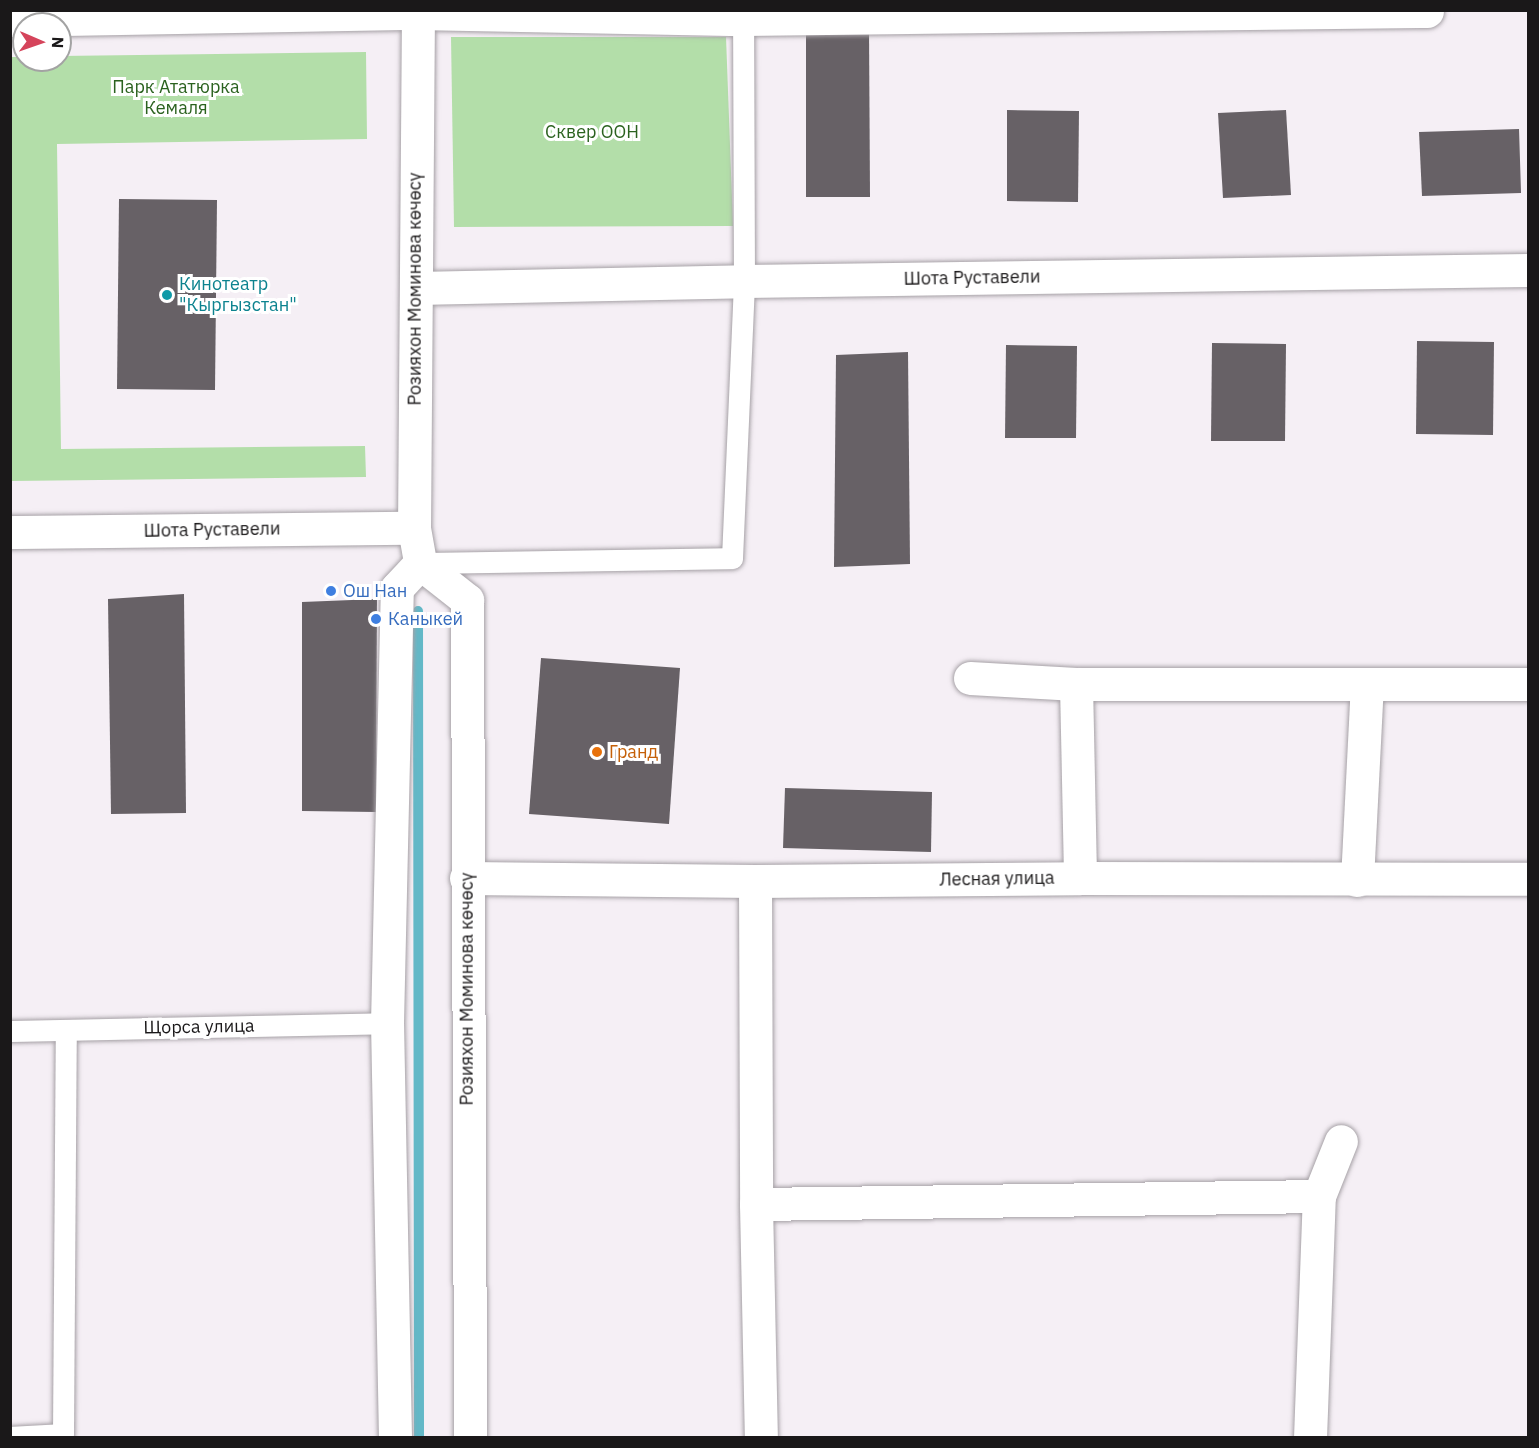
<!DOCTYPE html>
<html>
<head>
<meta charset="utf-8">
<style>
  body { margin:0 }
  #map { position:relative; width:1539px; height:1448px; overflow:hidden; background:#f5eff5; font-family:"IBM Plex Sans",sans-serif }
  div>[style] { position:absolute }
  .green>* { inset:0; background:#b3dea9 }
  .stream>* { height:10px; margin:-5px; padding:0 5px; transform-origin:5px; border-radius:5px; background:#63b8c7 }
  .building>* { inset:0; background:#676166 }
  .roads { filter:drop-shadow(0 0 2px #a6a1a6) drop-shadow(0 0 2px #a6a1a6) }
  .service>* { height:21px; margin:-10.5px; padding:0 10.5px; transform-origin:10.5px; border-radius:10.5px; background:#fff }
  .minor>* { height:33px; margin:-16.5px; padding:0 16.5px; transform-origin:16.5px; border-radius:16.5px; background:#fff }
  .tertiary>* { height:33px; margin:-16.5px; padding:0 16.5px; transform-origin:16.5px; border-radius:16.5px; background:#fff }
  .dots>* { width:16px; height:16px; translate:-50% -50%; box-sizing:border-box; border:3px solid #fff; border-radius:50% }
  span { translate:-50% -50%; white-space:nowrap; text-align:center; line-height:1.15; -webkit-text-stroke:6px #fff; paint-order:stroke }
  .park-label { font-size:18px; color:#2b621f }
  .street-label { font-size:18px; color:#1a1819 }
  .culture-label { font-size:18px; color:#0d838f }
  .left { translate:0 -50%; text-align:left }
  .shop-label { font-size:18px; color:#366cbe }
  .food-label { font-size:18px; color:#c56008 }
  .frame { position:absolute; inset:0; border:12px solid #1a1819; pointer-events:none }
  .north { position:absolute; left:12px; top:12px; width:60px; height:60px; box-sizing:border-box; background:#fff; border:2px solid #a3a3a3; border-radius:50%; rotate:92deg; font-size:16px; font-weight:700; line-height:24px; text-align:center; color:#1a1819 }
  .north::after { content:''; display:block; margin:auto; width:21px; height:27px; background:#d5445b; clip-path:polygon(50% 0,100% 100%,50% 72%,0 100%) }
</style>
</head>
<body>
<div id="map">
  <div class="green">
    <div style="clip-path:polygon(451px 37px,726px 37px,733px 226px,454px 227px)"></div>
    <div style="clip-path:polygon(366px 52px,367px 139px,57px 144px,61px 449px,365px 446px,366px 477px,11px 481px,11px 57px,24px 57px,24px 60px,60px 60px,60px 56px)"></div>
  </div>
  <div class="stream">
    <div style="left:418px;top:611px;width:827px;rotate:89.93deg"></div>
  </div>
  <div class="building">
    <div style="clip-path:polygon(869px 28px,870px 197px,806px 197px,806px 29px)"></div>
    <div style="clip-path:polygon(1007px 110px,1079px 111px,1078px 202px,1007px 201px)"></div>
    <div style="clip-path:polygon(1286px 110px,1291px 195px,1223px 198px,1218px 113px)"></div>
    <div style="clip-path:polygon(1519px 129px,1521px 193px,1422px 196px,1419px 132px)"></div>
    <div style="clip-path:polygon(119px 199px,217px 200px,215px 390px,117px 389px)"></div>
    <div style="clip-path:polygon(1417px 341px,1494px 342px,1493px 435px,1416px 434px)"></div>
    <div style="clip-path:polygon(1212px 343px,1286px 344px,1285px 441px,1211px 441px)"></div>
    <div style="clip-path:polygon(1006px 345px,1077px 346px,1076px 438px,1005px 438px)"></div>
    <div style="clip-path:polygon(908px 352px,910px 564px,834px 567px,836px 355px)"></div>
    <div style="clip-path:polygon(184px 594px,186px 813px,111px 814px,108px 599px)"></div>
    <div style="clip-path:polygon(377px 599px,376px 812px,302px 811px,302px 602px)"></div>
    <div style="clip-path:polygon(541px 658px,680px 668px,669px 824px,529px 814px)"></div>
    <div style="clip-path:polygon(785px 788px,932px 792px,931px 852px,783px 848px)"></div>
  </div>
  <div class="roads">
    <div class="service">
      <div style="left:420px;top:563px;width:312px;rotate:-0.9deg"></div>
      <div style="left:732px;top:558px;width:277px;rotate:-87.5deg"></div>
      <div style="left:744px;top:281px;width:262px;rotate:-90.2deg"></div>
      <div style="left:10px;top:1031px;width:377px;rotate:-1.2deg"></div>
      <div style="left:10px;top:1437px;width:53px;rotate:-3.2deg"></div>
      <div style="left:63px;top:1434px;width:404px;rotate:-89.6deg"></div>
    </div>
    <div class="minor">
      <div style="left:416px;top:13px;width:327px;rotate:1.1deg"></div>
      <div style="left:743px;top:19px;width:684px;rotate:-0.67deg"></div>
      <div style="left:970px;top:678px;width:106px;rotate:3.2deg"></div>
      <div style="left:1076px;top:684px;width:452px"></div>
      <div style="left:1076px;top:684px;width:194px;rotate:88.8deg"></div>
      <div style="left:466px;top:878px;width:289px;rotate:0.6deg"></div>
      <div style="left:755px;top:881px;width:325px;rotate:-0.5deg"></div>
      <div style="left:1080px;top:878px;width:448px;rotate:0.1deg"></div>
      <div style="left:1357px;top:880px;width:196px;rotate:-87.1deg"></div>
      <div style="left:755px;top:881px;width:323px;rotate:89.8deg"></div>
      <div style="left:756px;top:1204px;width:234px;rotate:88.8deg"></div>
      <div style="left:756px;top:1204px;width:563px;rotate:-0.81deg"></div>
      <div style="left:1310px;top:1438px;width:242px;rotate:-87.9deg"></div>
      <div style="left:1319px;top:1196px;width:59px;rotate:-68.2deg"></div>
    </div>
    <div class="tertiary">
      <div style="left:418px;top:10px;width:518px;rotate:90.44deg"></div>
      <div style="left:414px;top:528px;width:36px;rotate:80deg"></div>
      <div style="left:420px;top:563px;width:60px;rotate:38.2deg"></div>
      <div style="left:467px;top:600px;width:838px;rotate:89.79deg"></div>
      <div style="left:10px;top:20px;width:406px;rotate:-1deg"></div>
      <div style="left:416px;top:288px;width:328px;rotate:-1.2deg"></div>
      <div style="left:744px;top:281px;width:784px;rotate:-0.8deg"></div>
      <div style="left:10px;top:532px;width:404px;rotate:-0.6deg"></div>
      <div style="left:395px;top:1438px;width:415px;rotate:-91.1deg"></div>
      <div style="left:387px;top:1023px;width:435px;rotate:-88.7deg"></div>
      <div style="left:397px;top:588px;width:34px;rotate:-47deg"></div>
    </div>
  </div>
  <div class="dots">
    <div style="left:167px;top:295px;background:#0f9aa8"></div>
    <div style="left:331px;top:591px;background:#3f7fe0"></div>
    <div style="left:376px;top:619px;background:#3f7fe0"></div>
    <div style="left:597px;top:752px;background:#e8710a"></div>
  </div>
  <div class="park-label">
    <span style="left:176px;top:98px">Парк Ататюрка<br>Кемаля</span>
    <span style="left:592px;top:132px">Сквер ООН</span>
  </div>
  <div class="street-label">
    <span style="left:972px;top:278px;rotate:-1deg">Шота Руставели</span>
    <span style="left:415px;top:289px;rotate:-90deg">Розияхон Моминова көчөсү</span>
    <span style="left:212px;top:530px;rotate:-1deg">Шота Руставели</span>
    <span style="left:997px;top:879px;rotate:-1deg">Лесная улица</span>
    <span style="left:467px;top:989px;rotate:-90deg">Розияхон Моминова көчөсү</span>
    <span style="left:199px;top:1027px;rotate:-1deg">Щорса улица</span>
  </div>
  <div class="culture-label">
    <span class="left" style="left:179px;top:295px">Кинотеатр<br>"Кыргызстан"</span>
  </div>
  <div class="shop-label">
    <span class="left" style="left:343px;top:591px">Ош Нан</span>
    <span class="left" style="left:388px;top:619px">Каныкей</span>
  </div>
  <div class="food-label">
    <span class="left" style="left:609px;top:752px">Гранд</span>
  </div>
  <div class="frame"></div>
  <div class="north">N</div>
</div>
</body>
</html>
